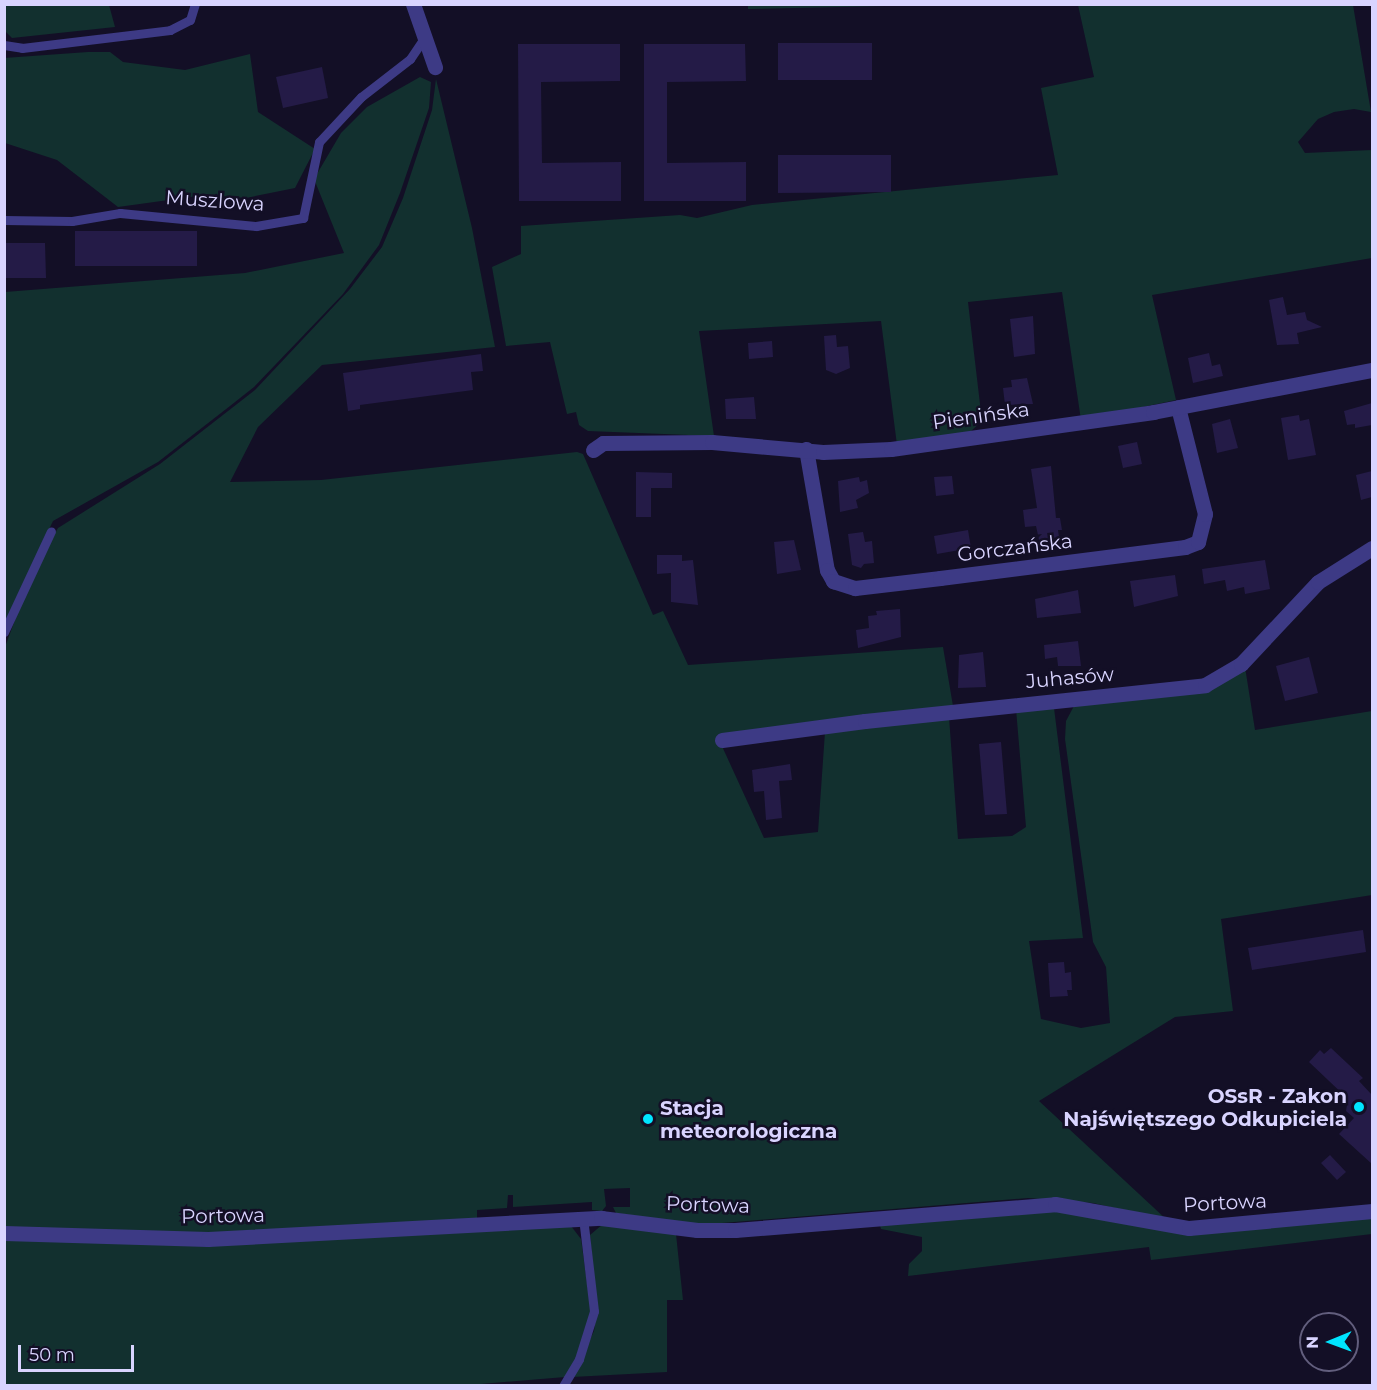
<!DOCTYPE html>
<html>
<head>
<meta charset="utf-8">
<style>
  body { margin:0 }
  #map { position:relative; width:1377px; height:1390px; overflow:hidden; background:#130f26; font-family:Montserrat,sans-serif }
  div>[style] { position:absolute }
  .green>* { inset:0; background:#12302f }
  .building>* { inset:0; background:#241b47 }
  .lane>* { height:9px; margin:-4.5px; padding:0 4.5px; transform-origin:4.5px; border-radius:4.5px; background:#3d3a85 }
  .street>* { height:15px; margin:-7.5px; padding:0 7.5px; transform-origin:7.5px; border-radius:7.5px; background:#3d3a85 }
  .dots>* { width:16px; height:16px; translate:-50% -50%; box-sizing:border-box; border:3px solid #130f26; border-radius:50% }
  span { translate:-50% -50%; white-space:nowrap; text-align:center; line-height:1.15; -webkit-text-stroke:5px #130f26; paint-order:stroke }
  .street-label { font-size:20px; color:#d9d4ff }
  .poi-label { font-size:20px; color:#d9d4ff; font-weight:700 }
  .right { translate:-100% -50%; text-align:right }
  .left { translate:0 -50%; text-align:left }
  .frame { position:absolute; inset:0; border:6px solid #d9d4ff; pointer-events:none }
  .north { position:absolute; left:1299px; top:1312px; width:60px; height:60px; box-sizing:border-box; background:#130f26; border:2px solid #625e7d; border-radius:50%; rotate:269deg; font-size:16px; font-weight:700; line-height:24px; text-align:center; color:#d9d4ff }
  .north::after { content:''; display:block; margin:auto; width:21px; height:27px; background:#00e5ff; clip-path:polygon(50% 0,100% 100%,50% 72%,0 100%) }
  .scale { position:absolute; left:18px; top:1345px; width:116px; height:27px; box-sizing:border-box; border:3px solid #d9d4ff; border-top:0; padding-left:8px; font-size:18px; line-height:21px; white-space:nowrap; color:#d9d4ff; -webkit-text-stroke:4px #130f26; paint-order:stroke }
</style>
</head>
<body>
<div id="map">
  <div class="green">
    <div style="clip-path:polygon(748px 4px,930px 4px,930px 5px,748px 9px)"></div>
    <div style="clip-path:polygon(4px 5px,109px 5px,115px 27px,12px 38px,5px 31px)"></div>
    <div style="clip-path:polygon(1078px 5px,1353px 5px,1371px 112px,1354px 109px,1334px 112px,1318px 119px,1298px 142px,1305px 153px,1372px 150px,1372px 258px,1152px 295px,1176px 400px,1081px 420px,1062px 292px,968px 302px,982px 421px,970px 432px,897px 445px,881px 321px,699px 331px,714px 436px,588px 431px,579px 425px,576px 412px,567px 414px,550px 342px,506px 346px,492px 267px,521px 254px,521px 226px,680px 215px,697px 218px,752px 205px,1058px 175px,1041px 88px,1094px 77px)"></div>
    <div style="clip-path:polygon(88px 52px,110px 52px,123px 62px,185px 70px,250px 54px,258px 112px,315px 149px,295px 188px,246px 198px,205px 195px,118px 207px,57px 160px,5px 143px,4px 58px)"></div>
    <div style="clip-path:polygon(420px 77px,431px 82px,429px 108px,400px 193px,379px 245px,343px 294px,254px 387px,230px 406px,158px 462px,53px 521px,5px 623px,5px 292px,245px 273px,344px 253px,314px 179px,341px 133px,367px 107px)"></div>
    <div style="clip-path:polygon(436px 79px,472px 228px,495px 347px,322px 365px,258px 427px,230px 482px,321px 480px,577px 452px,583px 454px,653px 615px,663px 611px,688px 665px,943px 647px,953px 706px,721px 744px,764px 838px,818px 832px,825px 732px,949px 717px,958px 839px,1012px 836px,1026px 827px,1016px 709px,1054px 708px,1083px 938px,1029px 941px,1041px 1019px,1081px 1028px,1110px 1023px,1106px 967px,1093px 942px,1065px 739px,1066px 721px,1075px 704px,1192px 693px,1245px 667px,1255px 730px,1372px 711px,1372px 895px,1221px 919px,1233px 1011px,1175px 1017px,1039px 1101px,1167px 1220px,1093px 1203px,1028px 1198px,698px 1225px,616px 1213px,613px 1207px,630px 1207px,630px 1188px,604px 1189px,606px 1206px,602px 1211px,592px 1210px,592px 1202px,513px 1207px,513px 1195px,508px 1195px,507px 1208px,477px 1210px,477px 1220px,213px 1235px,5px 1229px,5px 647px,32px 574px,58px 528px,160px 464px,255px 390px,350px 289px,382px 247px,403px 198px,432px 110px)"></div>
    <div style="clip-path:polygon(1056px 1210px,1162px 1230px,1372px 1215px,1372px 1234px,1151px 1260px,1149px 1247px,908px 1276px,909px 1264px,922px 1251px,922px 1237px,881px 1229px,879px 1222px)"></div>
    <div style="clip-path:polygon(603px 1224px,676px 1234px,683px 1300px,667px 1300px,667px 1372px,572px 1377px,594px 1331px,597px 1311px,590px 1235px)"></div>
    <div style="clip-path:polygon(571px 1226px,581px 1239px,591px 1312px,576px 1358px,565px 1377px,457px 1386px,5px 1386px,5px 1237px)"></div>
  </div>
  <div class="building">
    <div style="clip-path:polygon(778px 43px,872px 43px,872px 80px,778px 80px)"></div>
    <div style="clip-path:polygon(518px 44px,620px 44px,620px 81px,541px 82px,542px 163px,621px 162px,621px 201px,519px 201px)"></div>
    <div style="clip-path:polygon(644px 44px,745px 44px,746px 81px,667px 82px,667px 163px,746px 162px,746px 201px,644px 201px)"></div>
    <div style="clip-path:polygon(322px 67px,328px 98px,283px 108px,276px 77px)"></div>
    <div style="clip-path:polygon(778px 155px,891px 155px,891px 192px,778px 193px)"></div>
    <div style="clip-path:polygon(75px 231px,197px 231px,197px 266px,75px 266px)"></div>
    <div style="clip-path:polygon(4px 243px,45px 243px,46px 278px,4px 278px)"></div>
    <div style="clip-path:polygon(1283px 297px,1287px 315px,1305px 312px,1307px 320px,1322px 327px,1297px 333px,1299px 344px,1277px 345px,1269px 300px)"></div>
    <div style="clip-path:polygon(1033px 316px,1035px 354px,1014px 357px,1010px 319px)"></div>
    <div style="clip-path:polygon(836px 335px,837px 347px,848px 346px,850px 368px,836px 374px,826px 370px,824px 336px)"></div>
    <div style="clip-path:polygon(772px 341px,773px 357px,749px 359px,748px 343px)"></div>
    <div style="clip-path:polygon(1209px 353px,1212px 366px,1220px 364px,1223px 376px,1193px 383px,1188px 358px)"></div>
    <div style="clip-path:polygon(481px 354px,483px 371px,471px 372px,473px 390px,360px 405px,360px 409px,348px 411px,343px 373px)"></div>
    <div style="clip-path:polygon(1027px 378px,1033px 404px,1005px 405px,1003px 388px,1012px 387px,1011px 380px)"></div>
    <div style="clip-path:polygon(754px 397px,756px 419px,726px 419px,725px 399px)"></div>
    <div style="clip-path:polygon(1372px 403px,1372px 425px,1355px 428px,1355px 424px,1347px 425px,1344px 411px)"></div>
    <div style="clip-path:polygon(1299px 415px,1300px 421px,1309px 419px,1316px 455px,1288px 460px,1281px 418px)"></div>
    <div style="clip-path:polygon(1230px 419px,1238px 448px,1217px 453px,1212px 424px)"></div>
    <div style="clip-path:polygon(1137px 442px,1142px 464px,1123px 468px,1118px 446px)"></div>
    <div style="clip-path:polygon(1051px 466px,1056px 518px,1060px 518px,1062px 530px,1058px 530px,1059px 537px,1039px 540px,1036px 526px,1025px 527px,1023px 510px,1037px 508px,1031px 469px)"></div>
    <div style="clip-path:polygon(1372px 471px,1372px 497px,1361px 500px,1356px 475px)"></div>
    <div style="clip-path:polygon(636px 472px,672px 473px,672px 488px,651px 488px,651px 517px,636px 517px)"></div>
    <div style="clip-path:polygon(952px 476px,954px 494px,936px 496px,934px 477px)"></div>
    <div style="clip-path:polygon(859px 477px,860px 482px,867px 480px,869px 493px,856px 500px,858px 508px,840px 512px,838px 481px)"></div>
    <div style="clip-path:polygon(968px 530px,971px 548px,937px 554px,934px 536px)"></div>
    <div style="clip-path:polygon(863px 532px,865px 542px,872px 541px,874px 563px,864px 564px,861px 568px,852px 565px,848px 534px)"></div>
    <div style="clip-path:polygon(794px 540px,801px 570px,777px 574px,774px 542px)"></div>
    <div style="clip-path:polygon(657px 555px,682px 555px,682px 561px,693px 560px,698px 605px,671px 602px,671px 573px,657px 574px)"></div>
    <div style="clip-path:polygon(1265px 560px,1270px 589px,1245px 594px,1244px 587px,1227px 591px,1225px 580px,1204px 584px,1202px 569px)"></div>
    <div style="clip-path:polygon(1175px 575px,1178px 596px,1134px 607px,1130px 581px)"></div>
    <div style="clip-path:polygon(1078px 590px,1081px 613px,1037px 618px,1035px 599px)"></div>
    <div style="clip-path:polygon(900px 609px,901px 637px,858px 648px,856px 630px,869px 628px,868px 616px,877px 615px,876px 611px)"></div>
    <div style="clip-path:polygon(1078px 641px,1081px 666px,1058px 666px,1057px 657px,1045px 659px,1044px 645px)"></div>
    <div style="clip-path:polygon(983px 652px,986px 687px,958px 688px,959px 655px)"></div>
    <div style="clip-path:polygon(1309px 657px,1318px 693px,1285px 701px,1276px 666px)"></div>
    <div style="clip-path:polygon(1001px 742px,1007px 814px,985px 815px,979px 744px)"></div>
    <div style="clip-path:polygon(790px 764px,792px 780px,779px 781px,782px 818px,766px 820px,764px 791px,754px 792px,752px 770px)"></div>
    <div style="clip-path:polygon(1363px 930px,1366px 952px,1252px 970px,1248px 948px)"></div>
    <div style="clip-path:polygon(1064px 962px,1065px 973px,1071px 972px,1072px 990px,1067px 990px,1068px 996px,1050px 997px,1048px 963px)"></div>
    <div style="clip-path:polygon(1331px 1048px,1363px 1078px,1359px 1081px,1372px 1095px,1372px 1164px,1339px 1134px,1354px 1118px,1346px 1111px,1348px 1099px,1309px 1062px,1320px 1050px,1324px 1054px)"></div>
    <div style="clip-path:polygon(1330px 1155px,1346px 1172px,1337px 1180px,1321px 1163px)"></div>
  </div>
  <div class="lane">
    <div style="left:4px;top:45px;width:18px;rotate:9deg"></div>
    <div style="left:22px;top:48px;width:149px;rotate:-6.9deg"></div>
    <div style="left:170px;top:30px;width:22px;rotate:-27deg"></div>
    <div style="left:190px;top:20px;width:17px;rotate:-73deg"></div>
    <div style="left:4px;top:220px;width:68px;rotate:0.8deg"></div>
    <div style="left:72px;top:221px;width:49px;rotate:-9.5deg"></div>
    <div style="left:120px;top:213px;width:137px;rotate:5.5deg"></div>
    <div style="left:256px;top:226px;width:48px;rotate:-9.7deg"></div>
    <div style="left:303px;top:218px;width:78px;rotate:-78.1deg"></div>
    <div style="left:319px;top:142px;width:62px;rotate:-47deg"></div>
    <div style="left:361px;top:97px;width:62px;rotate:-37.8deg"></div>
    <div style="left:410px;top:59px;width:25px;rotate:-56deg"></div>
    <div style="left:4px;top:632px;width:111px;rotate:-65deg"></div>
    <div style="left:563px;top:1386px;width:31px;rotate:-59deg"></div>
    <div style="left:579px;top:1359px;width:50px;rotate:-72.6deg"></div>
    <div style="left:594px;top:1311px;width:94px;rotate:-96.7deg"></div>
  </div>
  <div class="street">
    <div style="left:413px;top:4px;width:67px;rotate:70.8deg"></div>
    <div style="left:806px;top:449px;width:123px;rotate:80.2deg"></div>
    <div style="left:827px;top:570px;width:13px;rotate:61deg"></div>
    <div style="left:833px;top:581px;width:23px;rotate:18deg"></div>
    <div style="left:855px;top:588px;width:86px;rotate:-6.7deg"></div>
    <div style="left:940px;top:578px;width:247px;rotate:-7.2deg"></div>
    <div style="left:1185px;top:547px;width:14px;rotate:-21deg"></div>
    <div style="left:1198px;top:542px;width:29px;rotate:-76deg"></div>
    <div style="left:1205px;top:514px;width:110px;rotate:-104.2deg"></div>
    <div style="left:593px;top:450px;width:12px;rotate:-35deg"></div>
    <div style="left:603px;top:443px;width:109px;rotate:-0.5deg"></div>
    <div style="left:712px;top:442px;width:111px;rotate:5.1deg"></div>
    <div style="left:823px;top:452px;width:68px;rotate:-2.5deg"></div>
    <div style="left:891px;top:449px;width:265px;rotate:-8deg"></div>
    <div style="left:1153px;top:412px;width:223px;rotate:-10.9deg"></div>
    <div style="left:722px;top:740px;width:144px;rotate:-7.6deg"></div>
    <div style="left:865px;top:721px;width:342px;rotate:-6deg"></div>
    <div style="left:1205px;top:685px;width:42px;rotate:-30.3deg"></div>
    <div style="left:1241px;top:664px;width:112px;rotate:-46.8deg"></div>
    <div style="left:1318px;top:582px;width:64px;rotate:-32.2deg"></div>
    <div style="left:4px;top:1233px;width:204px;rotate:1.7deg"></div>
    <div style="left:208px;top:1239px;width:394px;rotate:-3.1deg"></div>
    <div style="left:601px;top:1218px;width:97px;rotate:7.1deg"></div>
    <div style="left:697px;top:1230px;width:38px"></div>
    <div style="left:735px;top:1230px;width:321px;rotate:-4.6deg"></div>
    <div style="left:1055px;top:1204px;width:136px;rotate:10.2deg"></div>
    <div style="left:1189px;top:1228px;width:184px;rotate:-5.3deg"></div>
  </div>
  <div class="dots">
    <div style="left:1359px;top:1107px;background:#00e5ff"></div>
    <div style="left:648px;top:1119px;background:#00e5ff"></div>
  </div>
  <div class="street-label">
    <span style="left:215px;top:201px;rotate:4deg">Muszlowa</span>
    <span style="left:981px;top:416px;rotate:-8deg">Pienińska</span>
    <span style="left:1015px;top:548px;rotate:-7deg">Gorczańska</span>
    <span style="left:1070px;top:678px;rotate:-5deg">Juhasów</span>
    <span style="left:1225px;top:1203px;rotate:-3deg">Portowa</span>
    <span style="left:708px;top:1205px;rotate:2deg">Portowa</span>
    <span style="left:223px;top:1216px;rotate:-1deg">Portowa</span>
  </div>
  <div class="poi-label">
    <span class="right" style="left:1347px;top:1108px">OSsR - Zakon<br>Najświętszego Odkupiciela</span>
    <span class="left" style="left:660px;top:1120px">Stacja<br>meteorologiczna</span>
  </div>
  <div class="frame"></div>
  <div class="north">N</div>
  <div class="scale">50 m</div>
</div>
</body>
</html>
